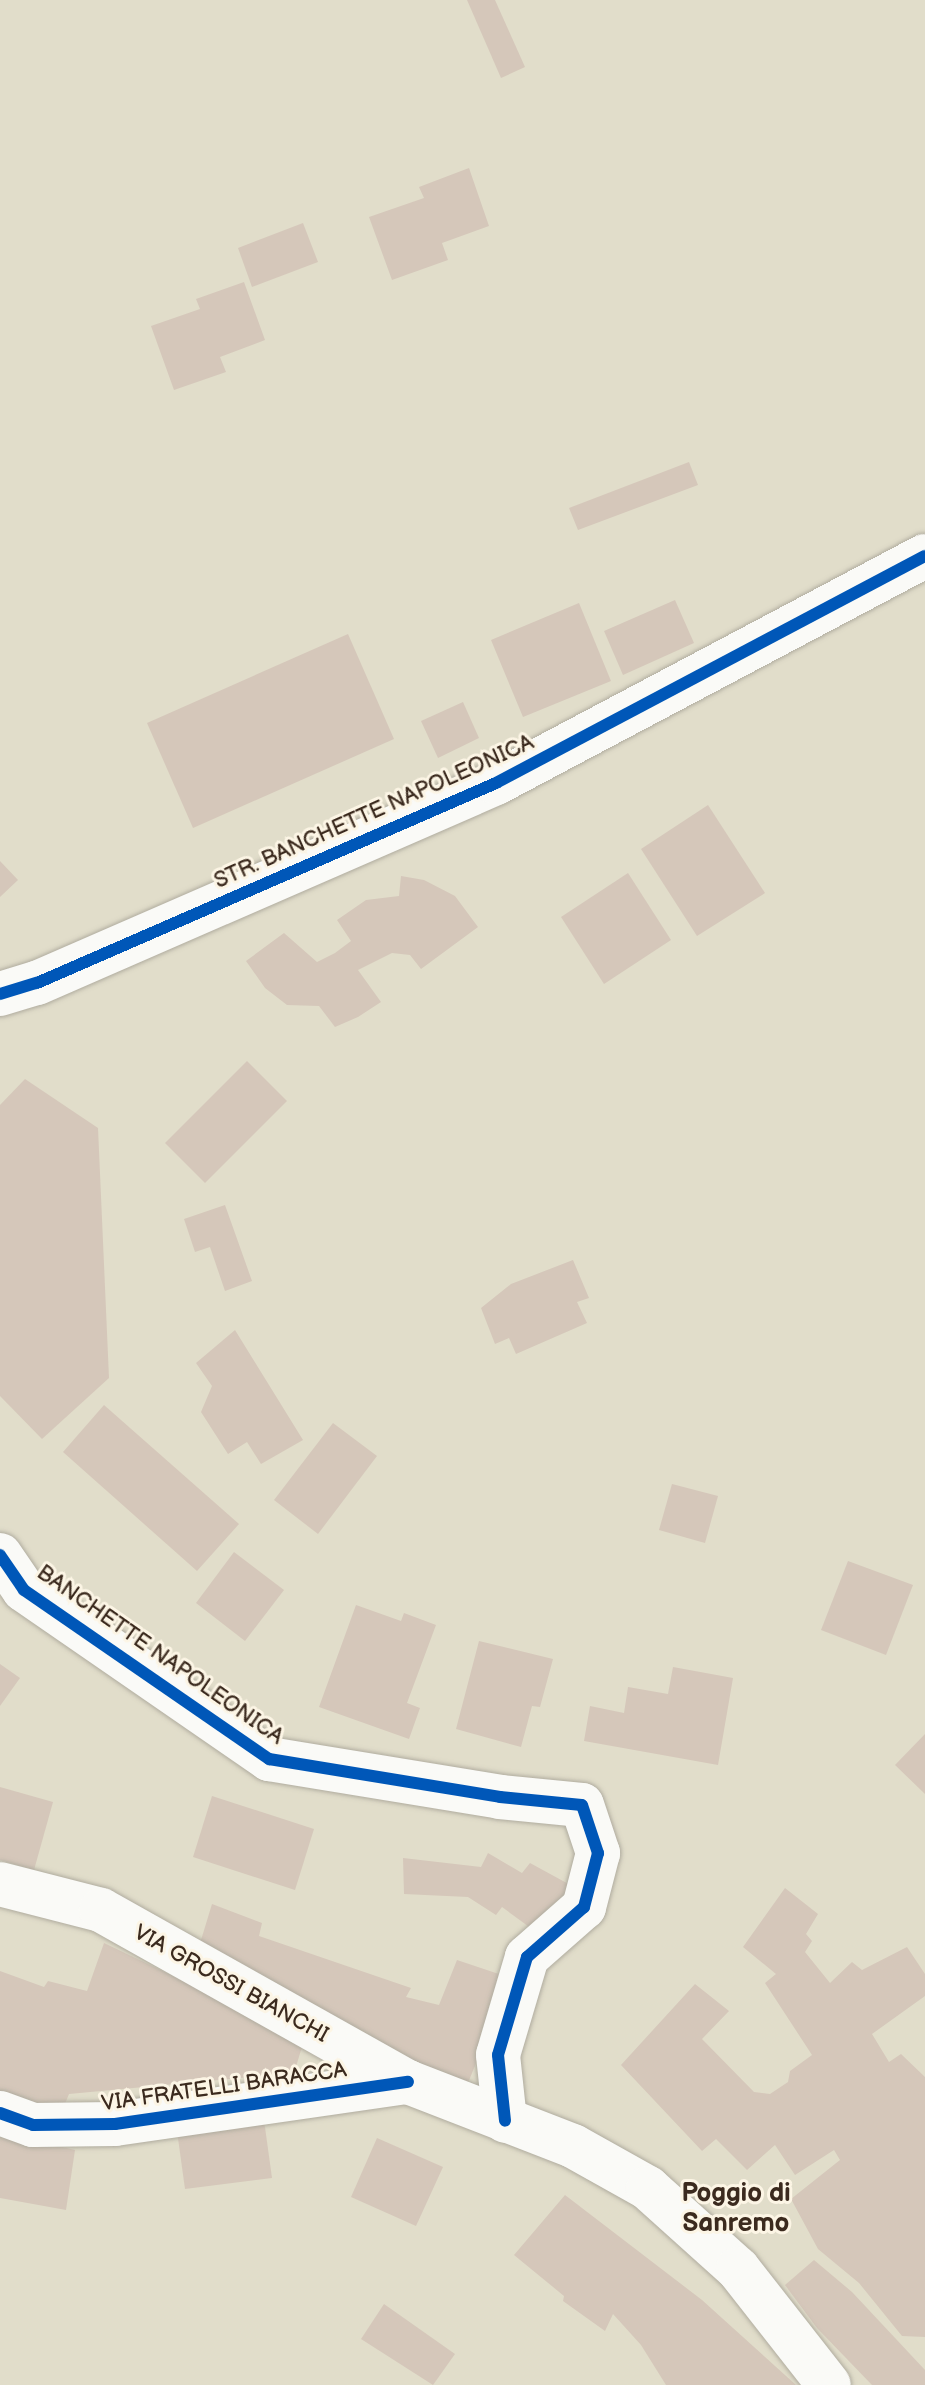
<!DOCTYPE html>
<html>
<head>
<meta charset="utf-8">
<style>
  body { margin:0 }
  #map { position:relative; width:925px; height:2385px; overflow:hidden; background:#e1ddca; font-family:"Balsamiq Sans",sans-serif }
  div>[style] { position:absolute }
  .building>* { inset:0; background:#d5c7ba }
  .roads { filter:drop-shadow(0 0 2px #b0ac9f) drop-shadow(0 0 2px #b0ac9f) }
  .minor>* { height:44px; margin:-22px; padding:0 22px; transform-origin:22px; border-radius:22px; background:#fafaf7 }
  .major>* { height:44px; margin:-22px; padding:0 22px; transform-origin:22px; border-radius:22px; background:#fafaf7 }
  .cycleway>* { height:12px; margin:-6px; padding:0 6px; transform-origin:6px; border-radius:6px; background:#0057b8 }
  span { translate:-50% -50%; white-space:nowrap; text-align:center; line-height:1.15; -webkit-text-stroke:6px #fcf5e5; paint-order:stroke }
  .street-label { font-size:22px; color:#3b2a1e }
  .quarter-label { font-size:26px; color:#3b2a1e; font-weight:700 }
</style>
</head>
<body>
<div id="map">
  <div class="building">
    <div style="clip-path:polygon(467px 0,495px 0,525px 67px,501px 78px)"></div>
    <div style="clip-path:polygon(469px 168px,489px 226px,442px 243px,448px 260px,392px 280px,369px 217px,424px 198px,419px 187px)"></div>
    <div style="clip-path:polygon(303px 223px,318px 262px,252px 287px,238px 248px)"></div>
    <div style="clip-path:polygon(244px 282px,265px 340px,220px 357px,226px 372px,174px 390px,151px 326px,200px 309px,196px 299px)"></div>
    <div style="clip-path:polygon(689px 462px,698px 485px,578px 530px,569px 508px)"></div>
    <div style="clip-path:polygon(675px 600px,694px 643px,623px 675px,604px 631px)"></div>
    <div style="clip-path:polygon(579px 603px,611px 681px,523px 717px,491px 640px)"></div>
    <div style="clip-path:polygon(348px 634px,394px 739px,193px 828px,147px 723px)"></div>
    <div style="clip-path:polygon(463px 702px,479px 738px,438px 758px,421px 721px)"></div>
    <div style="clip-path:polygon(708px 805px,765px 893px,697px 936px,641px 849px)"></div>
    <div style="clip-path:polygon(0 861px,18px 880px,0 897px)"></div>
    <div style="clip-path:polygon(628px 873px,671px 940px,604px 984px,561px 917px)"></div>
    <div style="clip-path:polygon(401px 876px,424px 880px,455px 896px,478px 927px,421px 969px,410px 955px,392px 953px,358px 970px,381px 1002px,358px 1017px,335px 1027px,319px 1006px,287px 1005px,265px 988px,246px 961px,284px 933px,317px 962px,335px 953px,351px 941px,337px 920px,366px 900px,399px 896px)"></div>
    <div style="clip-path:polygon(247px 1061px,287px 1101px,205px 1183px,165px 1143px)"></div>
    <div style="clip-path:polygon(25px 1079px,98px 1128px,109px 1378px,42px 1439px,0 1396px,0 1105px)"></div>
    <div style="clip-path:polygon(225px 1205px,252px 1281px,225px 1291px,210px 1247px,195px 1252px,184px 1219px)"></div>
    <div style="clip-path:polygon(573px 1260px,589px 1298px,577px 1302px,587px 1323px,516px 1354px,509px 1338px,495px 1344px,481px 1308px,511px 1284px)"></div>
    <div style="clip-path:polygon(235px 1330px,303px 1440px,261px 1464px,247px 1442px,228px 1454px,201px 1412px,212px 1386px,196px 1363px)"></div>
    <div style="clip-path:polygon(104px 1405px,239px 1524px,197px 1571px,63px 1452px)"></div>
    <div style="clip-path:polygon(333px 1423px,377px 1456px,318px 1534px,274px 1500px)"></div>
    <div style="clip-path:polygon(672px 1484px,718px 1496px,705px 1543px,659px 1530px)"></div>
    <div style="clip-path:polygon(234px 1552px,284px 1590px,245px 1641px,196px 1603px)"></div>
    <div style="clip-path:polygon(848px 1561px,913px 1585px,886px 1655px,821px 1630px)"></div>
    <div style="clip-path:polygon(356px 1605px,401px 1621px,404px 1613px,436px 1625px,407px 1703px,420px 1708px,409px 1739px,319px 1707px)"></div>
    <div style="clip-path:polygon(479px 1641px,553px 1659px,540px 1707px,532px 1706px,521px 1747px,456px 1729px)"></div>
    <div style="clip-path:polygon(0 1664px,20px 1678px,0 1706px)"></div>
    <div style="clip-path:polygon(673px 1667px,733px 1678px,718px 1765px,584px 1741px,590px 1706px,624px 1713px,628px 1687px,668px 1694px)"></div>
    <div style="clip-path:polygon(925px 1734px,925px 1794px,895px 1765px)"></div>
    <div style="clip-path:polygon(0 1787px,53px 1802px,34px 1870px,0 1860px)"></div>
    <div style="clip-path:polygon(212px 1796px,314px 1829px,295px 1890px,193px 1857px)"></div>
    <div style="clip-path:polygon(488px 1853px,522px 1873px,530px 1863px,574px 1887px,543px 1937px,502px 1907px,496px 1915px,468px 1897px,404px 1894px,403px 1858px,481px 1867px)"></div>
    <div style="clip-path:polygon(785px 1888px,818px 1914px,806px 1934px,812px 1941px,805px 1952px,830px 1983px,852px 1962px,862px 1970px,907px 1947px,925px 1974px,925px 1996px,872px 2034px,889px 2062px,901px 2054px,925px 2077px,925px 2337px,902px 2336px,859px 2283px,818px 2249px,791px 2199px,840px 2160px,834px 2150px,795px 2175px,775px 2145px,747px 2170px,716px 2139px,702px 2151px,621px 2065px,695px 1984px,729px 2011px,702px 2039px,754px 2092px,770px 2094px,788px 2082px,790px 2071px,812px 2055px,765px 1983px,776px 1974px,743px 1947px)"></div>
    <div style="clip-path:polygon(212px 1904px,262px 1923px,259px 1936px,411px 1988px,406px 1997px,439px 2005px,457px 1960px,511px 1978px,463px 2095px,198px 1950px)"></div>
    <div style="clip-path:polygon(104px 1943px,196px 1987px,302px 2047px,294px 2073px,69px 2094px,60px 2116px,0 2098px,0 1971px,44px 1987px,48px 1981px,87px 1991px)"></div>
    <div style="clip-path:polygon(264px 2120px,272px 2178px,185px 2189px,177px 2131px)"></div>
    <div style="clip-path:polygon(0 2132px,75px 2150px,66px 2210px,0 2198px)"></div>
    <div style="clip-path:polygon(377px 2138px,443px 2167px,416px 2226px,351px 2197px)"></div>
    <div style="clip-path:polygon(565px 2195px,702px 2300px,796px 2385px,666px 2385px,641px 2345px,613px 2314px,605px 2331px,563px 2301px,564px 2296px,514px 2255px)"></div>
    <div style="clip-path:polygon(814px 2260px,852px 2292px,925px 2370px,925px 2385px,872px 2385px,817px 2328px,785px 2285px)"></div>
    <div style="clip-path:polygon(384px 2304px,455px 2354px,433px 2385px,361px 2339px)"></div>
  </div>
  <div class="roads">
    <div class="minor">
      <div style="left:0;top:994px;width:39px;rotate:-17deg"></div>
      <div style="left:37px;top:983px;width:501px;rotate:-23.54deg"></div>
      <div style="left:496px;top:783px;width:485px;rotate:-27.9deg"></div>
      <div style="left:0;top:1555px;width:42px;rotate:55.6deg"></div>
      <div style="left:24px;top:1590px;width:298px;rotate:34.6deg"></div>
      <div style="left:269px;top:1759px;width:234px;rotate:9.3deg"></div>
      <div style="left:500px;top:1797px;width:82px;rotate:5.6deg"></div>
      <div style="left:582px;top:1805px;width:51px;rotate:71.6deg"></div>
      <div style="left:598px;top:1853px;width:56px;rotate:104.5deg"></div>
      <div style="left:584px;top:1907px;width:76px;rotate:138.7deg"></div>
      <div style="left:527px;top:1957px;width:102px;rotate:106.5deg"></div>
      <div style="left:498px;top:2055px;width:66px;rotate:83.9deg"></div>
      <div style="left:0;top:2113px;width:35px;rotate:20deg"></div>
      <div style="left:33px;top:2125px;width:82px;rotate:-0.7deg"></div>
      <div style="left:115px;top:2124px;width:296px;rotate:-8.2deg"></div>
    </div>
    <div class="major">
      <div style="left:0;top:1884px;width:104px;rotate:14.4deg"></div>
      <div style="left:101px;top:1910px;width:352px;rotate:29.3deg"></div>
      <div style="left:408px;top:2082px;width:177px;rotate:21.2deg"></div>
      <div style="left:573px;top:2146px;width:86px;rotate:29.2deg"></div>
      <div style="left:648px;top:2188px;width:121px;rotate:42deg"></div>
      <div style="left:738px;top:2269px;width:147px;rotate:51.9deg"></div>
    </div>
  </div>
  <div class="cycleway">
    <div style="left:0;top:994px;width:39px;rotate:-17deg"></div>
    <div style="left:37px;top:983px;width:501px;rotate:-23.54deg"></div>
    <div style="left:496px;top:783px;width:485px;rotate:-27.9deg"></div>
    <div style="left:0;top:1555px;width:42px;rotate:55.6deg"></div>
    <div style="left:24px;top:1590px;width:298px;rotate:34.6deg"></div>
    <div style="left:269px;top:1759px;width:234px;rotate:9.3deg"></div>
    <div style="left:500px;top:1797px;width:82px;rotate:5.6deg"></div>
    <div style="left:582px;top:1805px;width:51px;rotate:71.6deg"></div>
    <div style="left:598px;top:1853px;width:56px;rotate:104.5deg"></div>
    <div style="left:584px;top:1907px;width:76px;rotate:138.7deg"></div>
    <div style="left:527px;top:1957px;width:102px;rotate:106.5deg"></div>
    <div style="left:498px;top:2055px;width:66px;rotate:83.9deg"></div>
    <div style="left:0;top:2113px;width:35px;rotate:20deg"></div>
    <div style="left:33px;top:2125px;width:82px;rotate:-0.7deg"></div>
    <div style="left:115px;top:2124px;width:296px;rotate:-8.2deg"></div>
  </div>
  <div class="street-label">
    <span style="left:374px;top:812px;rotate:-24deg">STR. BANCHETTE NAPOLEONICA</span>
    <span style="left:160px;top:1655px;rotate:35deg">BANCHETTE NAPOLEONICA</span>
    <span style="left:231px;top:1984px;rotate:29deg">VIA GROSSI BIANCHI</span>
    <span style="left:224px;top:2087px;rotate:-8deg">VIA FRATELLI BARACCA</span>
  </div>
  <div class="quarter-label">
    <span style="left:736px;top:2209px">Poggio di<br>Sanremo</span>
  </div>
</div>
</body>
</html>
